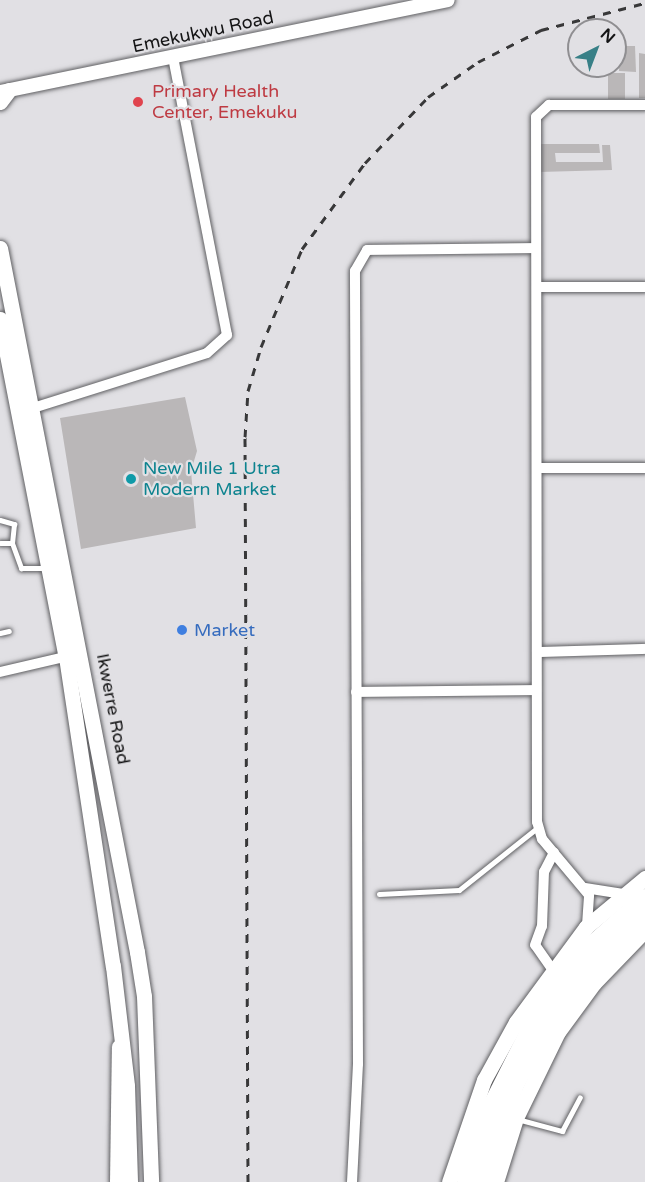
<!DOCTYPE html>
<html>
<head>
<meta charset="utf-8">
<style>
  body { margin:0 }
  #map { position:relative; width:645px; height:1182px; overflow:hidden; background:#e1e0e4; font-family:"Varela Round",sans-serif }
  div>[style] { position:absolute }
  .building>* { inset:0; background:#bab7b8 }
  .roads { filter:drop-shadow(0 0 2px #606063) drop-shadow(0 0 2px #606063) }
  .lane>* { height:5px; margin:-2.5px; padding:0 2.5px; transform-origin:2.5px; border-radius:2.5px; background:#fff }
  .street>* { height:10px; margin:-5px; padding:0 5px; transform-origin:5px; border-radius:5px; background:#fff }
  .secondary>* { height:14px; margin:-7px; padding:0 7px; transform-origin:7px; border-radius:7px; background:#fff }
  .primary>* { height:15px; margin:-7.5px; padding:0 7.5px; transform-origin:7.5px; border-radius:7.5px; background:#fff }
  .highway>* { height:18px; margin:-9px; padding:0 9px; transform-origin:9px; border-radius:9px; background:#fff }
  .rail>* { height:3px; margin-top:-1.5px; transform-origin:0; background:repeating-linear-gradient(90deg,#383839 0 8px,transparent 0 16px) }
  .dots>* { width:16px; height:16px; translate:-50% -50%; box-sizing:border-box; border:3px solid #e1e0e4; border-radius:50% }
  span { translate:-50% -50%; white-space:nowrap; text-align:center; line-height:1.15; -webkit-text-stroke:4.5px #e1e0e4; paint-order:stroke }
  .street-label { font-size:18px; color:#141415 }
  .health-label { font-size:18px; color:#be3a42 }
  .left { translate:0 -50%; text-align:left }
  .culture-label { font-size:18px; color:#0d838f }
  .shop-label { font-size:18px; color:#366cbe }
  .north { position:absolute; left:567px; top:18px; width:60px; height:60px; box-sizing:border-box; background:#e1e0e4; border:2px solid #8f8e91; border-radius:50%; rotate:42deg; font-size:16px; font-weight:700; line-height:24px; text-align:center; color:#141415 }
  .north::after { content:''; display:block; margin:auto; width:21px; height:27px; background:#388087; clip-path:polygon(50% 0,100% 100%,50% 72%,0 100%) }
</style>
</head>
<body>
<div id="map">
  <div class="building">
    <div style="clip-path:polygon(620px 46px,635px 46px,636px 72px,619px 71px)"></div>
    <div style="clip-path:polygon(639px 53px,645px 54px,645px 98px,639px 98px)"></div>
    <div style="clip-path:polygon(608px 73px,625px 73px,625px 99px,608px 99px)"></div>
    <div style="clip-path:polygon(539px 144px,599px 144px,600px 153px,555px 153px,556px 162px,603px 162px,602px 145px,610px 145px,612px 170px,539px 172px)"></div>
    <div style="clip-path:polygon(185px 397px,197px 451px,191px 471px,196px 528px,81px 549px,60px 418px)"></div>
  </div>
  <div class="roads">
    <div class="lane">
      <div style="left:0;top:520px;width:15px;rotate:16deg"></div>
      <div style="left:14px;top:524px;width:19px;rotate:96deg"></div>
      <div style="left:0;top:543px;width:12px"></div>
      <div style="left:12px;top:543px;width:27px;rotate:70deg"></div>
      <div style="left:21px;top:568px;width:26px"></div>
      <div style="left:0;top:633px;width:9px;rotate:-13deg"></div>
      <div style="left:379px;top:894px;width:80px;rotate:-2.9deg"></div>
      <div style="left:459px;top:890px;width:100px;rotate:-38.5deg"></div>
      <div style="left:517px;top:1119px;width:47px;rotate:14.9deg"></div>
      <div style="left:562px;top:1131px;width:38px;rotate:-62deg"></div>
    </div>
    <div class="street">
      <div style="left:538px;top:287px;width:107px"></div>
      <div style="left:33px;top:408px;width:182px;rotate:-17.5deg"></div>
      <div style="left:207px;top:353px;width:27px;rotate:-42deg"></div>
      <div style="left:227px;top:335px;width:284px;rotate:-101deg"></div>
      <div style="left:537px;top:468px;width:108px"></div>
      <div style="left:537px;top:652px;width:108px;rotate:-1.6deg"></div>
      <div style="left:0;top:672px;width:75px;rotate:-13.1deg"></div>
      <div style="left:356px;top:692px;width:180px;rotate:-0.6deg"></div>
      <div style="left:585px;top:888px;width:37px;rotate:9deg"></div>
      <div style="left:587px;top:925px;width:30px;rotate:-86deg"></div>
      <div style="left:589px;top:895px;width:73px;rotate:-130deg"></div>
      <div style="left:542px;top:839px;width:18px;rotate:-106deg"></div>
      <div style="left:537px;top:822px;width:705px;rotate:-90.08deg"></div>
      <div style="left:536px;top:117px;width:18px;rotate:-43deg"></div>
      <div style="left:549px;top:105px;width:96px"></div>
      <div style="left:552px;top:969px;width:29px;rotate:-125deg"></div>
      <div style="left:535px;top:945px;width:20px;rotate:-70deg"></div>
      <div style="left:542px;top:926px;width:54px;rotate:-87.9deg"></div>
      <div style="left:544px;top:872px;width:22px;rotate:-63deg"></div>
      <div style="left:352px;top:1182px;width:118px;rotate:-87.1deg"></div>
      <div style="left:358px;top:1064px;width:793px;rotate:-90.22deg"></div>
      <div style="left:355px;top:271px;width:24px;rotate:-60deg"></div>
      <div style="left:367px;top:250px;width:168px;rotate:-0.7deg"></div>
    </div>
    <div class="secondary">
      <div style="left:0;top:92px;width:457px;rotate:-11.6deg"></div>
      <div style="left:117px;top:1182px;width:135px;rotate:-89.2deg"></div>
    </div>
    <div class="primary">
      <div style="left:0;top:102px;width:15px;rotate:-53deg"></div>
      <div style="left:0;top:248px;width:717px;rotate:78.99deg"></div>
      <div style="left:137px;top:952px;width:45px;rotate:81deg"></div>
      <div style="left:144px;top:996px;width:186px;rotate:87.8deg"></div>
      <div style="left:0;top:319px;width:344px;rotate:79deg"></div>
      <div style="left:66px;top:657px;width:313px;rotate:81.4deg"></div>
      <div style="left:113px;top:966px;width:121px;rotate:83.3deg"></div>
      <div style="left:127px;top:1086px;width:96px;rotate:88.2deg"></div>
      <div style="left:449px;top:1182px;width:108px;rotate:-71.1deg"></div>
      <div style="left:484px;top:1080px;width:66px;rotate:-61.1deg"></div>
      <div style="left:516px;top:1022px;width:118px;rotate:-53.6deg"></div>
      <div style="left:586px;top:927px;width:77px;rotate:-39.7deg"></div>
      <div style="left:496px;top:1182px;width:67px;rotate:-72.6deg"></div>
      <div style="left:516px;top:1118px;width:96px;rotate:-64deg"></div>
      <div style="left:558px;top:1032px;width:61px;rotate:-53.7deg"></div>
      <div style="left:594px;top:983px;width:74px;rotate:-46.1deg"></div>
    </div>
    <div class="highway">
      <div style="left:466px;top:1182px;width:77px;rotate:-71.8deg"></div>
      <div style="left:490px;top:1109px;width:91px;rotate:-63.2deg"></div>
      <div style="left:531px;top:1028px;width:106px;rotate:-53.5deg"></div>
      <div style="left:594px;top:943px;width:68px;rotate:-41.4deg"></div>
      <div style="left:481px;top:1182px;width:101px;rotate:-70.8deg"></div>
      <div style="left:514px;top:1087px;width:64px;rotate:-62.2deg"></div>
      <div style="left:544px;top:1030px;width:79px;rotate:-52.7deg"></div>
      <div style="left:592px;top:967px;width:74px;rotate:-44.5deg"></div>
    </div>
  </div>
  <div class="rail">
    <div style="left:248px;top:1182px;width:745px;rotate:-90.23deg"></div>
    <div style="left:245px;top:437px;width:46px;rotate:-86.3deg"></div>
    <div style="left:248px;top:391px;width:46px;rotate:-73.5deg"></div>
    <div style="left:261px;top:347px;width:106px;rotate:-67.3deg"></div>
    <div style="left:302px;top:249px;width:107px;rotate:-53.8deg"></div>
    <div style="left:365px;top:163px;width:91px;rotate:-46.3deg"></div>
    <div style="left:428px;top:97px;width:61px;rotate:-35deg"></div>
    <div style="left:478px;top:62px;width:71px;rotate:-26.9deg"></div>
    <div style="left:541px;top:30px;width:107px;rotate:-14.6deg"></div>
  </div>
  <div class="dots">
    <div style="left:138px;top:102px;background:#e0444e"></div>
    <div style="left:131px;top:479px;background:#0f9aa8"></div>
    <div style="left:182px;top:630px;background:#3f7fe0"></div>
  </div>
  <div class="street-label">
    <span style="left:203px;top:32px;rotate:-12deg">Emekukwu Road</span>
    <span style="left:113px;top:709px;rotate:79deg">Ikwerre Road</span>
  </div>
  <div class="health-label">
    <span class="left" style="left:152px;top:102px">Primary Health<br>Center, Emekuku</span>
  </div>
  <div class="culture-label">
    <span class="left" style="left:143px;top:479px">New Mile 1 Utra<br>Modern Market</span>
  </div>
  <div class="shop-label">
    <span class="left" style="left:194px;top:630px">Market</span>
  </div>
  <div class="north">N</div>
</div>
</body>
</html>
